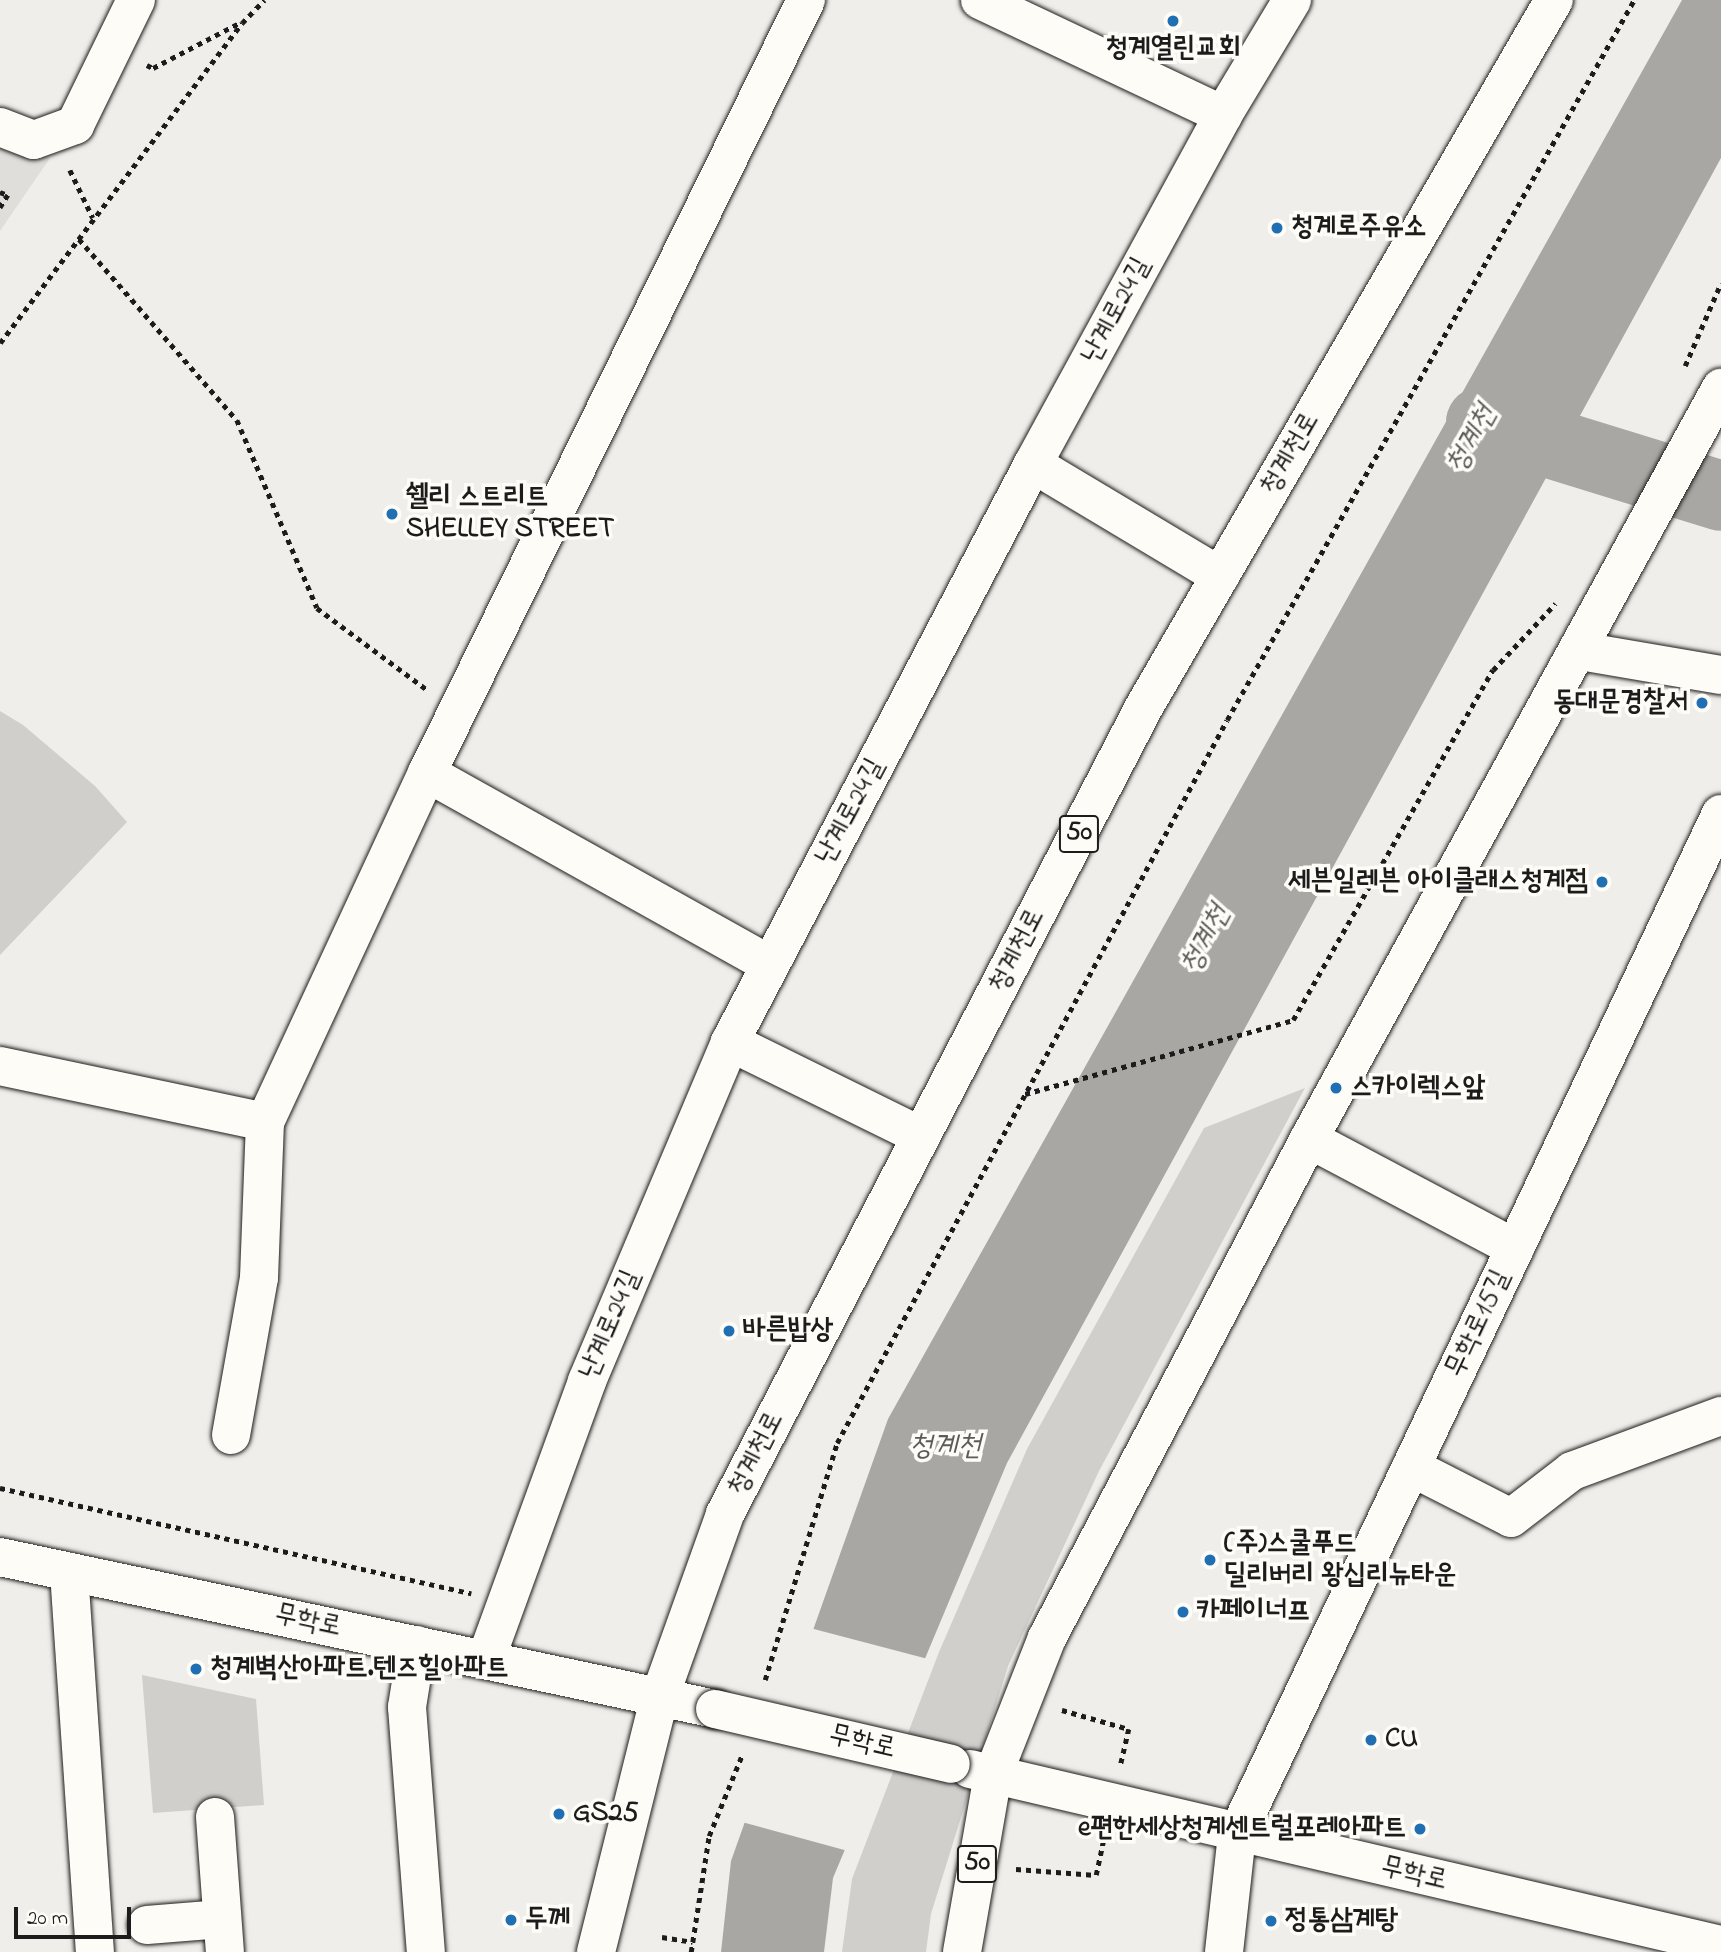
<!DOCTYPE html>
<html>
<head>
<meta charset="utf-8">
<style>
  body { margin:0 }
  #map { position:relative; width:1721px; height:1952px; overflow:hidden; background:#f0eeea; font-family:"Indie Flower","Poor Story",sans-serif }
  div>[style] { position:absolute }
  .built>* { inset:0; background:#e0deda }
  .green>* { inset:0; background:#d0cfcc }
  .water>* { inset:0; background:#a8a7a3 }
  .pier>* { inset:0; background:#f0eeea }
  .river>* { height:70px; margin:-35px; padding:0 35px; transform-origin:35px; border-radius:35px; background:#a8a7a3 }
  .path>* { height:4.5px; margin-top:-2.25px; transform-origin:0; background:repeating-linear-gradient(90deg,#1c1c1c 0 5px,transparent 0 10px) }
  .roads { filter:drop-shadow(0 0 2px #1c1c1c) drop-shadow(0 0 2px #1c1c1c) }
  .minor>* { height:38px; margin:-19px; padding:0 19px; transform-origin:19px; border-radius:19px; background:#fdfcf7 }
  .major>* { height:38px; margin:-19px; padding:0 19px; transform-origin:19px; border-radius:19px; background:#fdfcf7 }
  .bridges { filter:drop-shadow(0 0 2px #1c1c1c) drop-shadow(0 0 2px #1c1c1c) }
  .major-bridge>* { height:38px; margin:-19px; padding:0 19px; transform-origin:19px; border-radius:19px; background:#fdfcf7 }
  .dots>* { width:19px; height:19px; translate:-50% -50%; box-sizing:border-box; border:4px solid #fdfcf7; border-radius:50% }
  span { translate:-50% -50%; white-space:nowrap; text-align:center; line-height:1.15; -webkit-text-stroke:7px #fdfcf7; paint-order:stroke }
  .shield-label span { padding:2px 5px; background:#fdfcf7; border:2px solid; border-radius:5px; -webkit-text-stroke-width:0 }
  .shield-label { font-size:26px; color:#1c1c1c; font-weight:700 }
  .poi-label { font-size:28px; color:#1c1c1c; font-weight:700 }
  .left { translate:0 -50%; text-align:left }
  .right { translate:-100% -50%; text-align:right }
  .street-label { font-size:28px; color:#1c1c1c }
  .water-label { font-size:30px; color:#5b5b59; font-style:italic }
  .scale { position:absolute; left:14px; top:1907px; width:117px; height:32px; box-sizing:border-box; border:4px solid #1c1c1c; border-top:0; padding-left:9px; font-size:21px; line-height:24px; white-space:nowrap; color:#1c1c1c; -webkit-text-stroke:5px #fdfcf7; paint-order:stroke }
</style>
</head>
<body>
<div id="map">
  <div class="built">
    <div style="clip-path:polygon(0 138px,50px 158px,0 231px)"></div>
  </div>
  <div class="green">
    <div style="clip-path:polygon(0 711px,23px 725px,95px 786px,127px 822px,0 955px)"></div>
    <div style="clip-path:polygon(1305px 1088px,1099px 1471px,1008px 1666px,931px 1914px,926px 1952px,842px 1952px,852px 1879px,939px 1652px,1027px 1449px,1204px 1128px)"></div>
    <div style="clip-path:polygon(142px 1675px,256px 1699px,264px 1805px,153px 1813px)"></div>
  </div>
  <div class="water">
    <div style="clip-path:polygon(1682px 0,1721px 0,1721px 158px,1007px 1463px,833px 1878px,824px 1952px,721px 1952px,731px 1861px,888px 1419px)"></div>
  </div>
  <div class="pier">
    <div style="clip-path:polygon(810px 1628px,928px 1659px,848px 1851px,742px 1822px)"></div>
  </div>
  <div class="river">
    <div style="left:1481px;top:422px;width:251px;rotate:17.1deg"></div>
  </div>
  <div class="path">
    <div style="left:147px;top:65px;width:7px;rotate:27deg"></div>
    <div style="left:153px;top:68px;width:99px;rotate:-27.6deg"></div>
    <div style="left:70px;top:170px;width:53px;rotate:64.4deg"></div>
    <div style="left:0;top:192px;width:9px;rotate:21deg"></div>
    <div style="left:8px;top:195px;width:15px;rotate:122deg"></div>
    <div style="left:79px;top:239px;width:240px;rotate:48.9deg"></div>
    <div style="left:237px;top:420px;width:204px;rotate:66.9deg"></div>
    <div style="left:317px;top:608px;width:136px;rotate:36.6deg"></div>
    <div style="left:0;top:343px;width:401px;rotate:-52.9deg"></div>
    <div style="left:242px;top:23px;width:32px;rotate:-46deg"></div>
    <div style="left:1685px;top:366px;width:90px;rotate:-66.6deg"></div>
    <div style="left:1025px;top:1094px;width:278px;rotate:-15.4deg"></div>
    <div style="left:1293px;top:1020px;width:403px;rotate:-60.3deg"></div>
    <div style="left:1493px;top:670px;width:91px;rotate:-46.8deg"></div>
    <div style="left:0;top:1488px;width:483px;rotate:12.6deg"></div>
    <div style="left:765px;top:1680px;width:248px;rotate:-73.1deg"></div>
    <div style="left:837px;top:1443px;width:821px;rotate:-61.66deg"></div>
    <div style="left:1227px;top:720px;width:827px;rotate:-60.52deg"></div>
    <div style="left:1062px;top:1710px;width:70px;rotate:15.8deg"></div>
    <div style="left:1129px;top:1729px;width:37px;rotate:103deg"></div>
    <div style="left:1016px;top:1869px;width:80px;rotate:4.3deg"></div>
    <div style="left:1096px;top:1875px;width:34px;rotate:-78deg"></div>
    <div style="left:662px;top:1937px;width:31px;rotate:9deg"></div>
    <div style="left:691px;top:1952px;width:117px;rotate:-81.2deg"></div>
    <div style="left:709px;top:1836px;width:87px;rotate:-67.8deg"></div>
  </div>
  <div class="roads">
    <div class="minor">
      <div style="left:980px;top:0;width:269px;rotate:25.3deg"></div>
      <div style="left:0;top:127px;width:36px;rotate:21deg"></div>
      <div style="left:34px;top:140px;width:44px;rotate:-20.1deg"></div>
      <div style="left:75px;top:125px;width:139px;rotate:-64deg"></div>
      <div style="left:1033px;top:464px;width:218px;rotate:30.9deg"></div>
      <div style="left:1580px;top:651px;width:143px;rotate:9.7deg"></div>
      <div style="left:427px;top:773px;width:393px;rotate:29.2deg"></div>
      <div style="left:730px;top:1042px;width:213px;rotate:26.2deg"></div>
      <div style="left:0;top:1066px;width:271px;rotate:11.9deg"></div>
      <div style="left:1309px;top:1139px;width:233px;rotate:27.9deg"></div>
      <div style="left:231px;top:1435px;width:159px;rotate:-79.9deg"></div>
      <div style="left:259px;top:1278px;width:156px;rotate:-87.8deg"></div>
      <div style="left:265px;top:1122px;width:385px;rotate:-65.1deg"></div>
      <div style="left:427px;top:773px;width:861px;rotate:-63.88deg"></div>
      <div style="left:1411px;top:1467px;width:112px;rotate:27deg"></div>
      <div style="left:1511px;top:1518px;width:77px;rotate:-37.6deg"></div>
      <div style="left:1572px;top:1471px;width:159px;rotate:-20.3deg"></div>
      <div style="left:69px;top:1572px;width:381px;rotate:86.1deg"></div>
      <div style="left:417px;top:1645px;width:63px;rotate:99.2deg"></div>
      <div style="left:407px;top:1707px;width:246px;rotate:85.6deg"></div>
      <div style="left:486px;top:1659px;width:296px;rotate:-70deg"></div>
      <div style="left:587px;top:1381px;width:368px;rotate:-67.1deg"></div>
      <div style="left:730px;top:1042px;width:653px;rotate:-62.34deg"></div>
      <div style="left:1033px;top:464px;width:397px;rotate:-61.4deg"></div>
      <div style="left:1223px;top:115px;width:134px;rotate:-59deg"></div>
      <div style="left:215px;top:1817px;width:135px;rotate:85.8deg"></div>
      <div style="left:147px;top:1925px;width:75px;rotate:-4.6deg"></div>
      <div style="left:1224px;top:1952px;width:119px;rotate:-83.7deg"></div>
      <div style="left:1237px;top:1834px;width:1129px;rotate:-64.62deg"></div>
    </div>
    <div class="major">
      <div style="left:0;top:1557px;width:731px;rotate:12deg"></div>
      <div style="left:970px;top:1769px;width:771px;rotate:13.19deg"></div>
      <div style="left:596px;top:1952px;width:264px;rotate:-76deg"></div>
      <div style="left:660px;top:1696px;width:193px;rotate:-70.3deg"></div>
      <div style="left:725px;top:1514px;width:909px;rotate:-62.56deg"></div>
      <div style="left:1144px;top:707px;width:817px;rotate:-59.89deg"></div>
      <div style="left:962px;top:1952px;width:180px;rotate:-80.1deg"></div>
      <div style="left:993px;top:1775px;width:147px;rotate:-68.5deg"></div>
      <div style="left:1047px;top:1638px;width:564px;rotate:-62.3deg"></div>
      <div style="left:1309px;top:1139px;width:857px;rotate:-61.25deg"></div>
    </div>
  </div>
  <div class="bridges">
    <div class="major-bridge">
      <div style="left:715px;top:1709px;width:242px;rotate:13.1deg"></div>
    </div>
  </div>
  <div class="dots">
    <div style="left:1173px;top:21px;background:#1f6fb2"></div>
    <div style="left:1277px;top:228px;background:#1f6fb2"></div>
    <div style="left:392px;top:514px;background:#1f6fb2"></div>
    <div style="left:1702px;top:703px;background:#1f6fb2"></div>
    <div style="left:1602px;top:882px;background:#1f6fb2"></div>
    <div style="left:1336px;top:1088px;background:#1f6fb2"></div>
    <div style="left:729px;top:1331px;background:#1f6fb2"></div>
    <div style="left:1210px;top:1560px;background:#1f6fb2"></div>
    <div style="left:1183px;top:1612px;background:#1f6fb2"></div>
    <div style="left:196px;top:1669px;background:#1f6fb2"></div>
    <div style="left:1371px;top:1740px;background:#1f6fb2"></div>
    <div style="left:559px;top:1814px;background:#1f6fb2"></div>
    <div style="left:1420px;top:1829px;background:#1f6fb2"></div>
    <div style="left:511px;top:1920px;background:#1f6fb2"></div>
    <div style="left:1271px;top:1921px;background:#1f6fb2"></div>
  </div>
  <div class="shield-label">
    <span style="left:1079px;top:834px">50</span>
    <span style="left:977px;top:1864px">50</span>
  </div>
  <div class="poi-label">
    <span style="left:1173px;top:49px">청계열린교회</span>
    <span class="left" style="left:1291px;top:228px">청계로주유소</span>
    <span class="left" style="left:406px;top:514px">쉘리 스트리트<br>SHELLEY STREET</span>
    <span class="right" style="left:1688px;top:703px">동대문경찰서</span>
    <span class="right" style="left:1588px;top:882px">세븐일레븐 아이클래스청계점</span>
    <span class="left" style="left:1350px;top:1088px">스카이렉스앞</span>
    <span class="left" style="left:743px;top:1331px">바른밥상</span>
    <span class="left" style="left:1224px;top:1560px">(주)스쿨푸드<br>딜리버리 왕십리뉴타운</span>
    <span class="left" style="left:1197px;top:1612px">카페이너프</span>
    <span class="left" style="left:210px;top:1669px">청계벽산아파트.텐즈힐아파트</span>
    <span class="left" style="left:1385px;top:1740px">CU</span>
    <span class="left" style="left:573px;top:1814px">GS25</span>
    <span class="right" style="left:1406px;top:1829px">e편한세상청계센트럴포레아파트</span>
    <span class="left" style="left:525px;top:1920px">두께</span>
    <span class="left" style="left:1285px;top:1921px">정통삼계탕</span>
  </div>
  <div class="street-label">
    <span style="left:1117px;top:311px;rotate:-62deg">난계로24길</span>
    <span style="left:1291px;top:454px;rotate:-60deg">청계천로</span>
    <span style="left:851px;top:812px;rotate:-62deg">난계로24길</span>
    <span style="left:1018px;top:951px;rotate:-63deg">청계천로</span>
    <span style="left:1479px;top:1324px;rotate:-65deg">무학로15길</span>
    <span style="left:611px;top:1325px;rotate:-67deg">난계로24길</span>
    <span style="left:757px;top:1454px;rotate:-63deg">청계천로</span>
    <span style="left:308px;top:1622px;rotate:12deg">무학로</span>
    <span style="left:862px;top:1743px;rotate:13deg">무학로</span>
    <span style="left:1414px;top:1875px;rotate:13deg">무학로</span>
  </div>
  <div class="water-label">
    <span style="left:1472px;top:440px;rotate:-61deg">청계천</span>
    <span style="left:1206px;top:940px;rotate:-62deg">청계천</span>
    <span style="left:945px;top:1447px">청계천</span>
  </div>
  <div class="scale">20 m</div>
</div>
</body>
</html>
